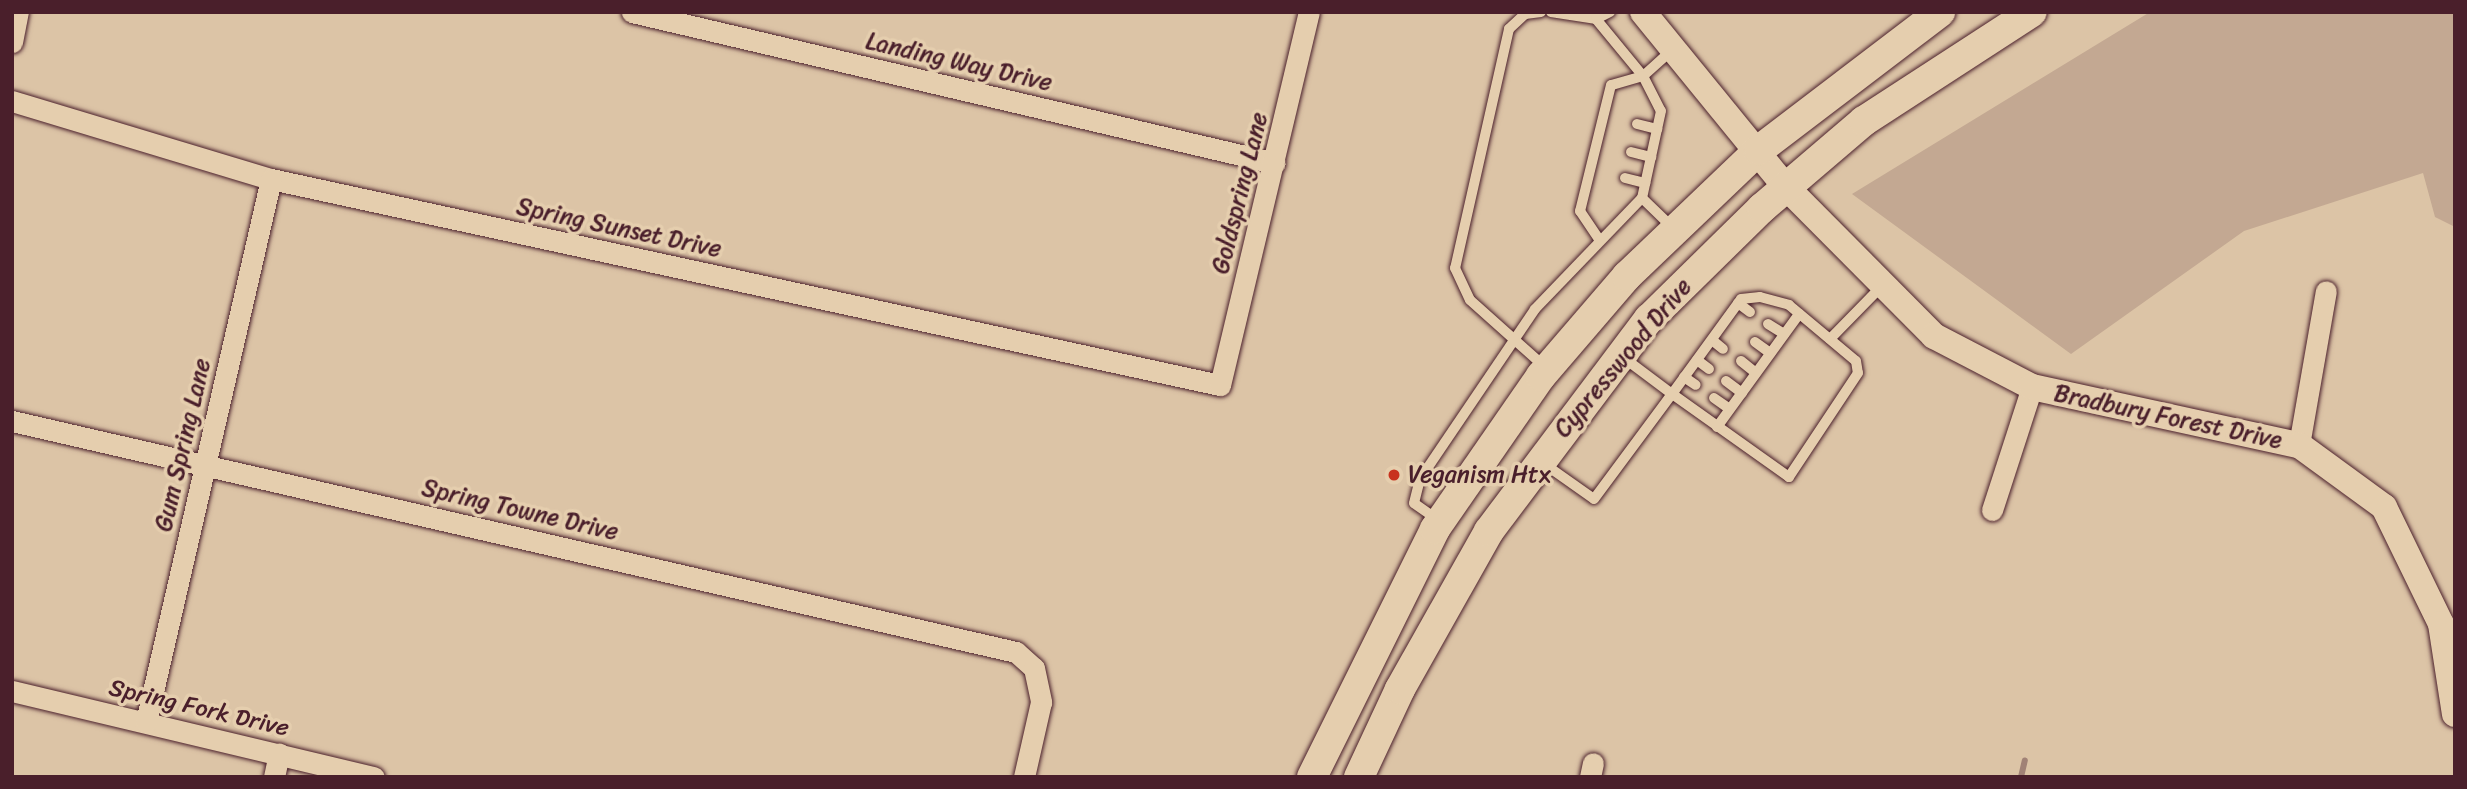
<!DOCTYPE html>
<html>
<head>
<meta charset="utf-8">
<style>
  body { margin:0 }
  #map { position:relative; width:2467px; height:789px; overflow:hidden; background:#dcc4a6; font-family:Sriracha,sans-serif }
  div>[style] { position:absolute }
  .green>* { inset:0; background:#c3a892 }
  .stream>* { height:6px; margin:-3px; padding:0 3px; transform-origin:3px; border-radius:3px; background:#a18276 }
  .roads { filter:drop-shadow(0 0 2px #4a1f2b) drop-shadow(0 0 2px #4a1f2b) }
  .service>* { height:10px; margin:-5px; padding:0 5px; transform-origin:5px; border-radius:5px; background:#e5ceae }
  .minor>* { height:21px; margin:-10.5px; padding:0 10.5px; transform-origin:10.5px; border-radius:10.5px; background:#e5ceae }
  .tertiary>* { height:26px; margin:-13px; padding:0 13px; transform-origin:13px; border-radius:13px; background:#e5ceae }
  .secondary>* { height:30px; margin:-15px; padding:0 15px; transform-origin:15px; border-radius:15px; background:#e5ceae }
  .dots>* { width:19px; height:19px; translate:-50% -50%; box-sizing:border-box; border:4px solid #e5ceae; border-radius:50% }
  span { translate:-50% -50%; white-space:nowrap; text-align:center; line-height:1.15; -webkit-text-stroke:7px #e5ceae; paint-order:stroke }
  .street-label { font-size:24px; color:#4a1f2b }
  .poi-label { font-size:24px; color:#4a1f2b }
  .left { translate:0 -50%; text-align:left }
  .frame { position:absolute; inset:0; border:14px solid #4a1f2b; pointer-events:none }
</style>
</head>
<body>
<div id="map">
  <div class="green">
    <div style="clip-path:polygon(2150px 12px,2455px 12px,2455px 227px,2435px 217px,2423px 173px,2244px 231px,2071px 354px,1852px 194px)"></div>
  </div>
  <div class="stream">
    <div style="left:2021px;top:777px;width:17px;rotate:-77deg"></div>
  </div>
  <div class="roads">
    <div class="service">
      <div style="left:1541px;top:12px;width:16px;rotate:173deg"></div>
      <div style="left:1525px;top:14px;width:22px;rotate:137deg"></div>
      <div style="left:1509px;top:29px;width:245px;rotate:102.7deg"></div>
      <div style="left:1455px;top:268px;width:35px;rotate:65deg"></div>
      <div style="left:1470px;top:300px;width:101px;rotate:41.8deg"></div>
      <div style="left:1551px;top:12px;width:46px;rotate:8.8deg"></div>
      <div style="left:1596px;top:19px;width:16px;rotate:-27deg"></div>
      <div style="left:1596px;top:19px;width:74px;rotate:50.5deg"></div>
      <div style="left:1643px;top:76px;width:33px;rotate:164deg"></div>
      <div style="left:1611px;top:85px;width:130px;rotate:103.8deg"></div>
      <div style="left:1580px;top:211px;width:34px;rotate:56deg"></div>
      <div style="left:1672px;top:50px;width:39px;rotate:138deg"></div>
      <div style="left:1643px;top:76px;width:39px;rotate:63deg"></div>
      <div style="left:1661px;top:111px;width:89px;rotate:102.3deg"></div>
      <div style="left:1642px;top:198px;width:43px;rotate:44.1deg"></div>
      <div style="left:1637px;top:124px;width:21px;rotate:14deg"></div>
      <div style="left:1631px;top:152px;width:21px;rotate:14deg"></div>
      <div style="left:1625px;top:178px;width:21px;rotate:14deg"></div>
      <div style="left:1760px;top:297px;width:30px;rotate:15deg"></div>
      <div style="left:1789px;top:305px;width:87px;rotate:39.9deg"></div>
      <div style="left:1856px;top:361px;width:12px;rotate:81deg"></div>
      <div style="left:1858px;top:373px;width:125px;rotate:123.6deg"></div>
      <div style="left:1789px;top:477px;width:143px;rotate:-144.6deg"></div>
      <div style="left:1672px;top:394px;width:117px;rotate:-54deg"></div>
      <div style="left:1741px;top:299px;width:19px;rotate:-6deg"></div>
      <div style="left:1738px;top:303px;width:15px;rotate:37deg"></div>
      <div style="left:1768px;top:324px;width:19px;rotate:32deg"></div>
      <div style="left:1830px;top:339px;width:73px;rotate:-45.6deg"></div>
      <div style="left:1712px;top:340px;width:14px;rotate:39deg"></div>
      <div style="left:1755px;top:342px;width:19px;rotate:36deg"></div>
      <div style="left:1697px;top:360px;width:15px;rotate:37deg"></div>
      <div style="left:1741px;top:361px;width:19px;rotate:39deg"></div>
      <div style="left:1684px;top:377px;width:14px;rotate:34deg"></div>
      <div style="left:1726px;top:381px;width:20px;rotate:37deg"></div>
      <div style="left:1714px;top:398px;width:19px;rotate:35deg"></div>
      <div style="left:1717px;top:427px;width:140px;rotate:-54deg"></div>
      <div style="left:1543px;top:463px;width:62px;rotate:35.2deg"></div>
      <div style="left:1594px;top:499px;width:131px;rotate:-53.4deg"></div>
      <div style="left:1672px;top:394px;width:60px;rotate:-143.1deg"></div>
      <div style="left:1438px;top:520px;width:29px;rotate:-145deg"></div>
      <div style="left:1414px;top:503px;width:25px;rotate:-76deg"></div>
      <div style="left:1420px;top:479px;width:205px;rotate:-55.9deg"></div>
      <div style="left:1535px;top:309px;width:154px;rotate:-46.1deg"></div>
    </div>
    <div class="minor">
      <div style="left:632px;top:12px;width:660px;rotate:13.22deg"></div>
      <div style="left:12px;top:42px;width:31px;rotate:-79deg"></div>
      <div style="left:12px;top:101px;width:270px;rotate:16.8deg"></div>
      <div style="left:271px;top:179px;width:971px;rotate:12.25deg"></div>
      <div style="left:1220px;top:385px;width:383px;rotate:-76.6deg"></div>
      <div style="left:12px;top:421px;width:1030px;rotate:12.96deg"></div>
      <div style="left:1016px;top:652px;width:24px;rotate:42deg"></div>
      <div style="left:1034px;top:668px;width:35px;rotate:78deg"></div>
      <div style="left:1041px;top:702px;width:77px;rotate:102.8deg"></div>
      <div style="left:2299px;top:445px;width:156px;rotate:-80.1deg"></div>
      <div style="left:1992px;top:510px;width:129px;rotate:-72deg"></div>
      <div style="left:12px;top:691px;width:372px;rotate:13.4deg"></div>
      <div style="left:146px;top:722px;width:557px;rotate:-77.04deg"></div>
      <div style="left:274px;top:777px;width:24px;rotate:-78deg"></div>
      <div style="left:1590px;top:777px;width:14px;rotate:-78deg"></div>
    </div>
    <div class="tertiary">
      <div style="left:1643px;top:12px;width:225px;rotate:50.8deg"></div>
      <div style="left:1785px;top:186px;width:211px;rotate:45.2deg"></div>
      <div style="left:1934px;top:336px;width:110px;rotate:27.5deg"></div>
      <div style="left:2032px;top:387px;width:273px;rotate:12.3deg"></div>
      <div style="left:2299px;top:445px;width:105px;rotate:36.1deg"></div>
      <div style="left:2384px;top:507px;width:130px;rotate:64deg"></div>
      <div style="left:2441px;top:624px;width:91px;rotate:81.2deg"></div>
    </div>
    <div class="secondary">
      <div style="left:1312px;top:777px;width:277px;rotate:-63.6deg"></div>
      <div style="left:1435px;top:529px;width:186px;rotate:-55.3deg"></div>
      <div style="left:1541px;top:376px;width:132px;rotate:-49.3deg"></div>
      <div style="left:1627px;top:276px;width:182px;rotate:-43.7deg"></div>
      <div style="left:1759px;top:150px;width:228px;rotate:-37.3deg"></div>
      <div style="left:1359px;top:777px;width:97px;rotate:-65deg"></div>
      <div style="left:1400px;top:689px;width:181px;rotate:-60.6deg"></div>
      <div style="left:1489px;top:531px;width:266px;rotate:-53deg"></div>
      <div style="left:1649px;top:319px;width:158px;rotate:-44.5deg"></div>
      <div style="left:1762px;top:208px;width:134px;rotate:-40.5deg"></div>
      <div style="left:1864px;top:121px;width:200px;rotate:-33deg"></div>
    </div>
  </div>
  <div class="dots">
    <div style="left:1394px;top:475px;background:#c8321e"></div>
  </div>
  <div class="street-label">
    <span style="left:959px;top:62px;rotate:13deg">Landing Way Drive</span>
    <span style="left:1240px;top:193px;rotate:-76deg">Goldspring Lane</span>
    <span style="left:619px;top:228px;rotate:12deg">Spring Sunset Drive</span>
    <span style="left:1623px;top:358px;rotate:-50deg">Cypresswood Drive</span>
    <span style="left:2168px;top:417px;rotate:12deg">Bradbury Forest Drive</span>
    <span style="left:183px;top:445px;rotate:-77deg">Gum Spring Lane</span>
    <span style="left:520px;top:510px;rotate:13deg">Spring Towne Drive</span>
    <span style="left:199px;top:708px;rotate:13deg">Spring Fork Drive</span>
  </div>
  <div class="poi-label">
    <span class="left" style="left:1408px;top:475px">Veganism Htx</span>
  </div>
  <div class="frame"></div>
</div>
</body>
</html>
